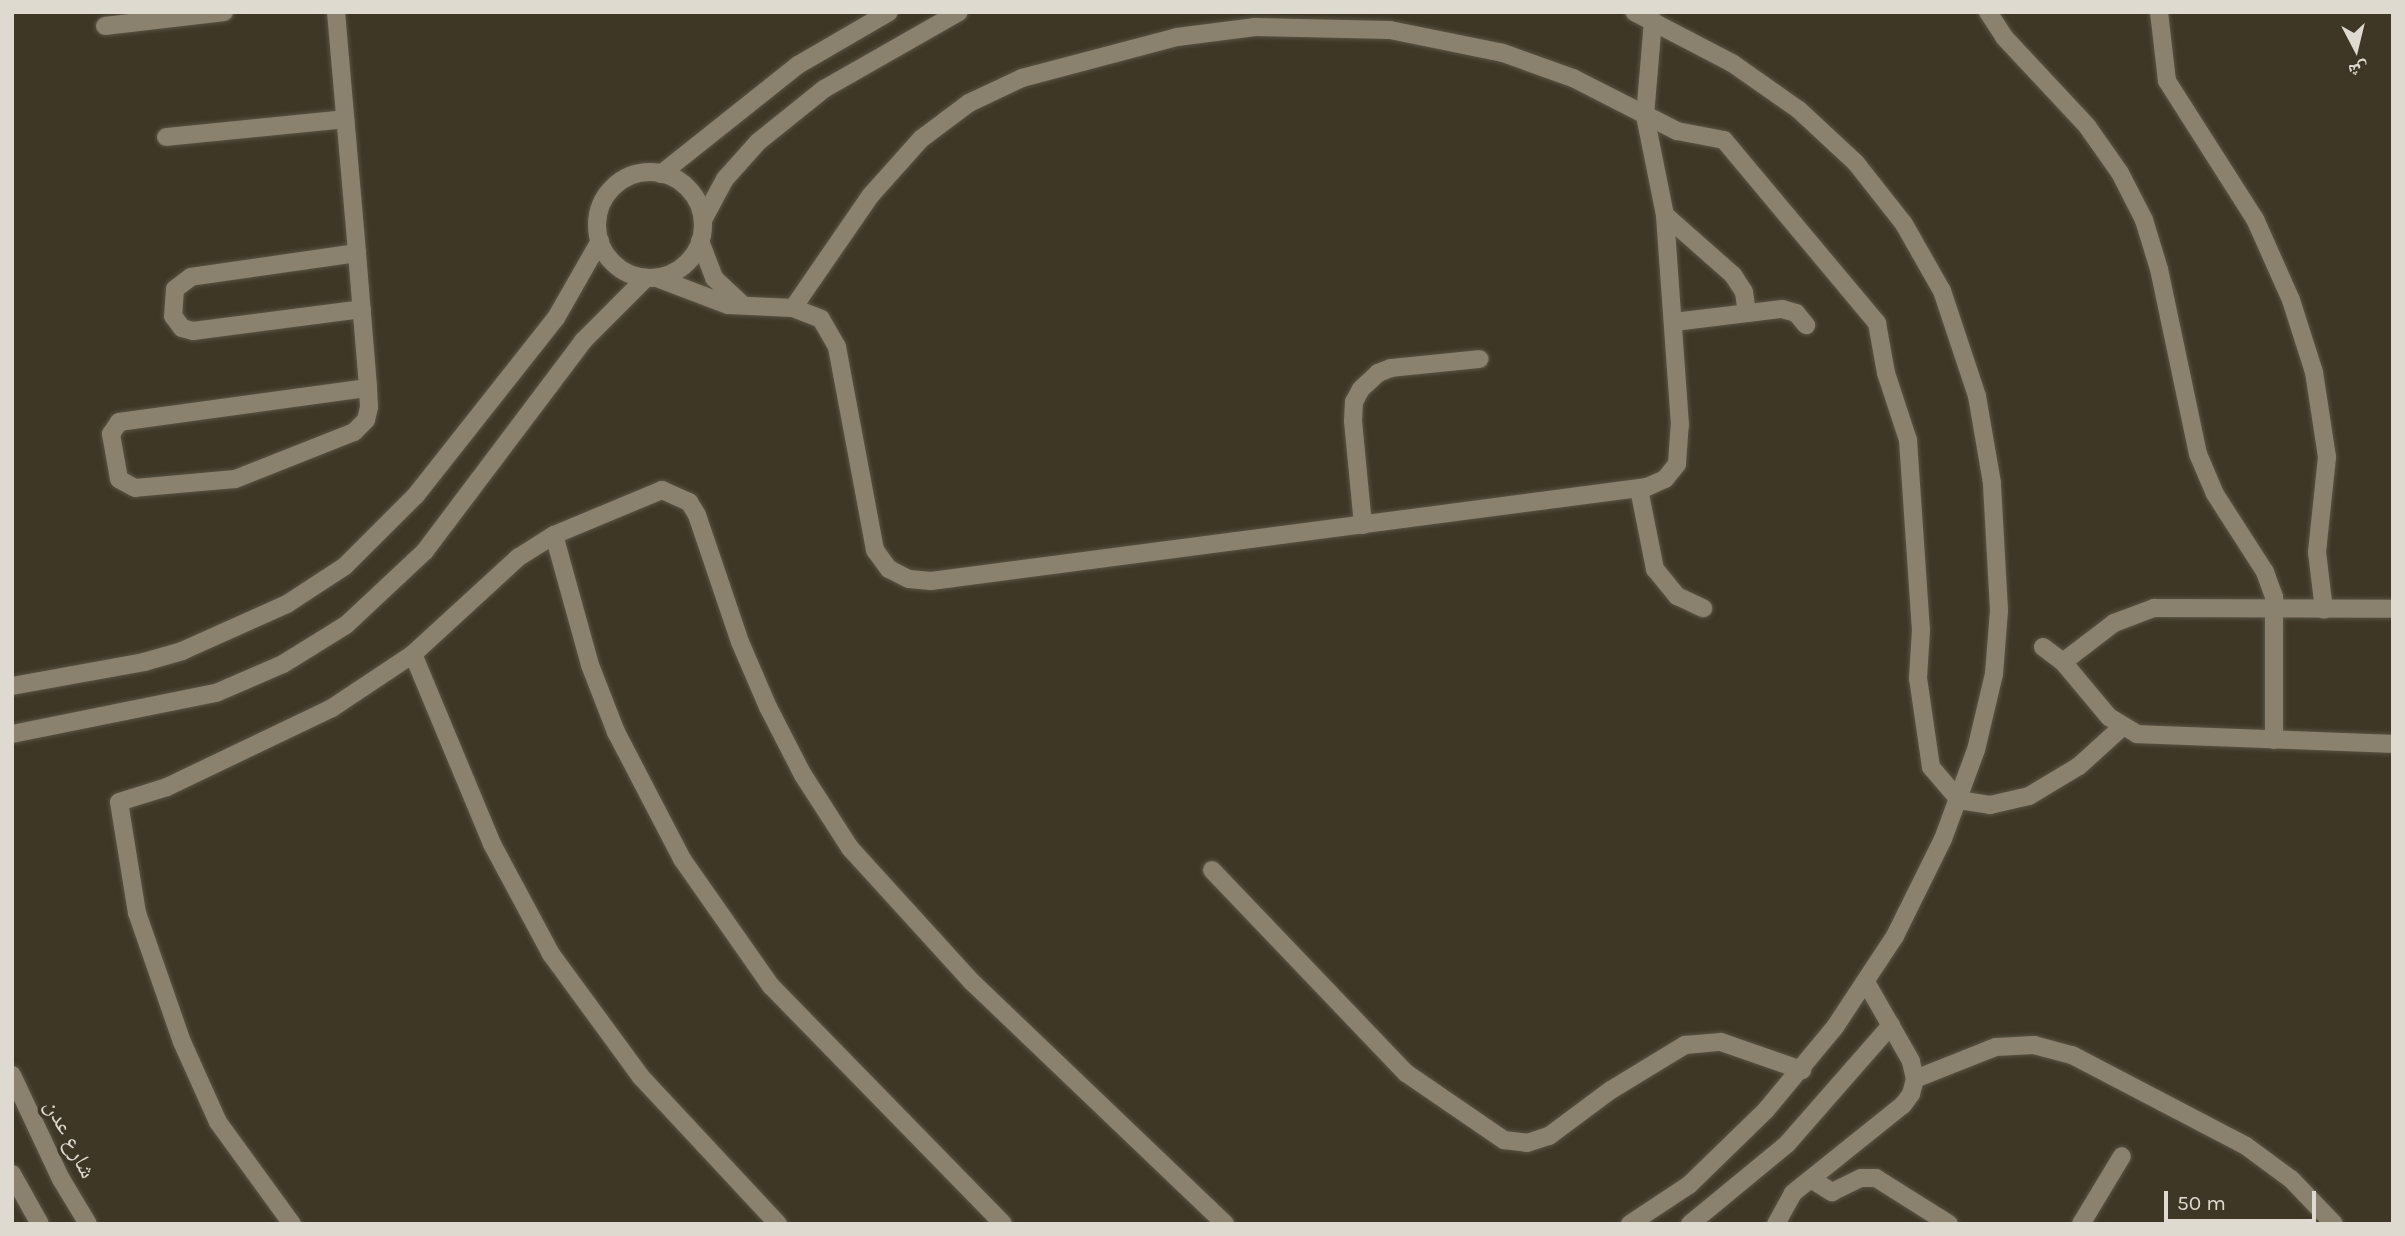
<!DOCTYPE html>
<html>
<head>
<meta charset="utf-8">
<style>
  body { margin:0 }
  #map { position:relative; width:2405px; height:1236px; overflow:hidden; background:#3e3726; font-family:Karla,"Noto Naskh Arabic",sans-serif }
  div>[style] { position:absolute }
  .roads { filter:drop-shadow(0 0 2px #595344) drop-shadow(0 0 2px #595344) }
  .minor>* { height:18px; margin:-9px; padding:0 9px; transform-origin:9px; border-radius:9px; background:#8a826f }
  .minor>.ring { margin:-9px; padding:0; box-sizing:content-box; background:none; border:18px solid #8a826f; border-radius:50% }
  span { translate:-50% -50%; white-space:nowrap; text-align:center; line-height:1.15; -webkit-text-stroke:7px #3e3726; paint-order:stroke }
  .street-label { font-size:23px; color:#dedacf }
  .frame { position:absolute; inset:0; border:14px solid #dedacf; pointer-events:none }
  .north { position:absolute; left:2321px; top:14px; width:70px; height:70px; -webkit-text-stroke:5px #3e3726; paint-order:stroke; rotate:173deg; font-size:19px; font-weight:700; line-height:28px; text-align:center; color:#dedacf }
  .north::after { content:''; display:block; margin:auto; width:24px; height:32px; background:#dedacf; clip-path:polygon(50% 0,100% 100%,50% 72%,0 100%) }
  .scale { position:absolute; left:2164px; top:1191px; width:152px; height:32px; box-sizing:border-box; border:4px solid #dedacf; border-top:0; padding-left:9px; font-size:21px; line-height:24px; white-space:nowrap; color:#dedacf; -webkit-text-stroke:5px #3e3726; paint-order:stroke }
</style>
</head>
<body>
<div id="map">
  <div class="roads">
    <div class="minor">
      <div style="left:336px;top:12px;width:242px;rotate:85deg"></div>
      <div style="left:357px;top:253px;width:135px;rotate:85.3deg"></div>
      <div style="left:368px;top:388px;width:19px;rotate:87deg"></div>
      <div style="left:369px;top:407px;width:13px;rotate:103deg"></div>
      <div style="left:366px;top:420px;width:17px;rotate:135deg"></div>
      <div style="left:354px;top:432px;width:128px;rotate:158.4deg"></div>
      <div style="left:235px;top:479px;width:100px;rotate:174.9deg"></div>
      <div style="left:135px;top:488px;width:18px;rotate:-151deg"></div>
      <div style="left:119px;top:479px;width:46px;rotate:-100.1deg"></div>
      <div style="left:111px;top:434px;width:14px;rotate:-56deg"></div>
      <div style="left:119px;top:422px;width:251px;rotate:-7.8deg"></div>
      <div style="left:1988px;top:12px;width:30px;rotate:57deg"></div>
      <div style="left:2004px;top:37px;width:122px;rotate:47deg"></div>
      <div style="left:2087px;top:126px;width:57px;rotate:54.9deg"></div>
      <div style="left:2120px;top:173px;width:53px;rotate:62.9deg"></div>
      <div style="left:2144px;top:220px;width:51px;rotate:73deg"></div>
      <div style="left:2159px;top:269px;width:189px;rotate:78.1deg"></div>
      <div style="left:2198px;top:454px;width:43px;rotate:67deg"></div>
      <div style="left:2215px;top:494px;width:93px;rotate:57.3deg"></div>
      <div style="left:2265px;top:572px;width:27px;rotate:70deg"></div>
      <div style="left:2274px;top:597px;width:143px;rotate:90deg"></div>
      <div style="left:2159px;top:12px;width:69px;rotate:83.4deg"></div>
      <div style="left:2167px;top:81px;width:164px;rotate:57.5deg"></div>
      <div style="left:2255px;top:219px;width:89px;rotate:66deg"></div>
      <div style="left:2291px;top:300px;width:76px;rotate:72.3deg"></div>
      <div style="left:2314px;top:372px;width:86px;rotate:81.3deg"></div>
      <div style="left:2327px;top:457px;width:96px;rotate:96deg"></div>
      <div style="left:2317px;top:552px;width:58px;rotate:83.1deg"></div>
      <div style="left:105px;top:26px;width:120px;rotate:-6.7deg"></div>
      <div style="left:166px;top:137px;width:180px;rotate:-5.7deg"></div>
      <div class="ring" style="left:597px;top:172px;width:88px;height:88px"></div>
      <div style="left:661px;top:174px;width:175px;rotate:-38.5deg"></div>
      <div style="left:798px;top:65px;width:105px;rotate:-30.2deg"></div>
      <div style="left:1665px;top:215px;width:91px;rotate:41.4deg"></div>
      <div style="left:1733px;top:275px;width:20px;rotate:57deg"></div>
      <div style="left:1744px;top:292px;width:21px;rotate:82deg"></div>
      <div style="left:703px;top:220px;width:47px;rotate:-61.8deg"></div>
      <div style="left:725px;top:179px;width:50px;rotate:-48.3deg"></div>
      <div style="left:758px;top:142px;width:85px;rotate:-38.8deg"></div>
      <div style="left:824px;top:89px;width:155px;rotate:-29.7deg"></div>
      <div style="left:700px;top:241px;width:40px;rotate:69deg"></div>
      <div style="left:714px;top:278px;width:40px;rotate:43deg"></div>
      <div style="left:357px;top:253px;width:168px;rotate:171.8deg"></div>
      <div style="left:191px;top:277px;width:20px;rotate:143deg"></div>
      <div style="left:175px;top:289px;width:27px;rotate:94deg"></div>
      <div style="left:173px;top:316px;width:15px;rotate:53deg"></div>
      <div style="left:182px;top:328px;width:11px;rotate:15deg"></div>
      <div style="left:193px;top:331px;width:170px;rotate:-7.4deg"></div>
      <div style="left:657px;top:278px;width:76px;rotate:20.8deg"></div>
      <div style="left:728px;top:305px;width:65px;rotate:2.6deg"></div>
      <div style="left:793px;top:308px;width:30px;rotate:21deg"></div>
      <div style="left:821px;top:319px;width:32px;rotate:60deg"></div>
      <div style="left:837px;top:347px;width:207px;rotate:79.4deg"></div>
      <div style="left:875px;top:550px;width:24px;rotate:54deg"></div>
      <div style="left:889px;top:569px;width:22px;rotate:27deg"></div>
      <div style="left:909px;top:579px;width:22px;rotate:5deg"></div>
      <div style="left:931px;top:581px;width:722px;rotate:-7.48deg"></div>
      <div style="left:1647px;top:487px;width:20px;rotate:-24deg"></div>
      <div style="left:1665px;top:479px;width:19px;rotate:-51deg"></div>
      <div style="left:1677px;top:464px;width:39px;rotate:-86deg"></div>
      <div style="left:1680px;top:425px;width:211px;rotate:-94.1deg"></div>
      <div style="left:1665px;top:215px;width:101px;rotate:-101.4deg"></div>
      <div style="left:1645px;top:116px;width:96px;rotate:-85.2deg"></div>
      <div style="left:793px;top:308px;width:137px;rotate:-55.4deg"></div>
      <div style="left:871px;top:195px;width:75px;rotate:-48.2deg"></div>
      <div style="left:921px;top:139px;width:60px;rotate:-36.9deg"></div>
      <div style="left:969px;top:103px;width:59px;rotate:-25.3deg"></div>
      <div style="left:1022px;top:78px;width:160px;rotate:-14.8deg"></div>
      <div style="left:1177px;top:37px;width:79px;rotate:-7.3deg"></div>
      <div style="left:1255px;top:27px;width:135px;rotate:1.3deg"></div>
      <div style="left:1390px;top:30px;width:115px;rotate:11.5deg"></div>
      <div style="left:1503px;top:53px;width:74px;rotate:19.7deg"></div>
      <div style="left:1573px;top:78px;width:117px;rotate:27deg"></div>
      <div style="left:1677px;top:131px;width:48px;rotate:10.8deg"></div>
      <div style="left:1724px;top:140px;width:239px;rotate:50.1deg"></div>
      <div style="left:1877px;top:323px;width:51px;rotate:79.8deg"></div>
      <div style="left:1886px;top:373px;width:71px;rotate:71.8deg"></div>
      <div style="left:1908px;top:440px;width:190px;rotate:86.1deg"></div>
      <div style="left:1921px;top:630px;width:48px;rotate:93.6deg"></div>
      <div style="left:1918px;top:678px;width:90px;rotate:81.7deg"></div>
      <div style="left:1931px;top:767px;width:43px;rotate:49.7deg"></div>
      <div style="left:1959px;top:800px;width:31px;rotate:9deg"></div>
      <div style="left:1990px;top:805px;width:40px;rotate:-13deg"></div>
      <div style="left:2029px;top:796px;width:58px;rotate:-31deg"></div>
      <div style="left:2079px;top:766px;width:58px;rotate:-42.2deg"></div>
      <div style="left:1674px;top:322px;width:109px;rotate:-6.9deg"></div>
      <div style="left:1782px;top:309px;width:15px;rotate:16deg"></div>
      <div style="left:1796px;top:313px;width:16px;rotate:50deg"></div>
      <div style="left:1639px;top:489px;width:82px;rotate:78.7deg"></div>
      <div style="left:1655px;top:569px;width:35px;rotate:51deg"></div>
      <div style="left:1677px;top:596px;width:29px;rotate:25deg"></div>
      <div style="left:1363px;top:525px;width:104px;rotate:-95.5deg"></div>
      <div style="left:1353px;top:421px;width:19px;rotate:-87deg"></div>
      <div style="left:1354px;top:402px;width:15px;rotate:-62deg"></div>
      <div style="left:1361px;top:389px;width:23px;rotate:-43deg"></div>
      <div style="left:1378px;top:373px;width:14px;rotate:-21deg"></div>
      <div style="left:1391px;top:368px;width:89px;rotate:-5.8deg"></div>
      <div style="left:554px;top:535px;width:135px;rotate:74.5deg"></div>
      <div style="left:590px;top:665px;width:72px;rotate:68.8deg"></div>
      <div style="left:616px;top:732px;width:143px;rotate:62.5deg"></div>
      <div style="left:682px;top:859px;width:155px;rotate:55deg"></div>
      <div style="left:771px;top:986px;width:332px;rotate:45.7deg"></div>
      <div style="left:2043px;top:647px;width:25px;rotate:37deg"></div>
      <div style="left:2063px;top:662px;width:72px;rotate:50.1deg"></div>
      <div style="left:2109px;top:717px;width:33px;rotate:31deg"></div>
      <div style="left:2137px;top:734px;width:256px;rotate:2.2deg"></div>
      <div style="left:413px;top:654px;width:206px;rotate:67.4deg"></div>
      <div style="left:492px;top:844px;width:125px;rotate:61.8deg"></div>
      <div style="left:551px;top:954px;width:152px;rotate:53.8deg"></div>
      <div style="left:641px;top:1077px;width:201px;rotate:47deg"></div>
      <div style="left:2063px;top:662px;width:64px;rotate:-37.4deg"></div>
      <div style="left:2114px;top:623px;width:43px;rotate:-20.6deg"></div>
      <div style="left:2154px;top:608px;width:239px;rotate:0.2deg"></div>
      <div style="left:12px;top:686px;width:134px;rotate:-10.3deg"></div>
      <div style="left:144px;top:662px;width:40px;rotate:-16deg"></div>
      <div style="left:182px;top:651px;width:115px;rotate:-24.1deg"></div>
      <div style="left:287px;top:604px;width:69px;rotate:-33.2deg"></div>
      <div style="left:345px;top:566px;width:100px;rotate:-45deg"></div>
      <div style="left:416px;top:495px;width:226px;rotate:-51.7deg"></div>
      <div style="left:556px;top:318px;width:89px;rotate:-60.3deg"></div>
      <div style="left:12px;top:734px;width:208px;rotate:-11.4deg"></div>
      <div style="left:216px;top:693px;width:73px;rotate:-23.4deg"></div>
      <div style="left:283px;top:664px;width:74px;rotate:-31.8deg"></div>
      <div style="left:346px;top:625px;width:108px;rotate:-43.1deg"></div>
      <div style="left:425px;top:551px;width:263px;rotate:-53deg"></div>
      <div style="left:583px;top:341px;width:89px;rotate:-45deg"></div>
      <div style="left:1212px;top:870px;width:281px;rotate:46.3deg"></div>
      <div style="left:1406px;top:1073px;width:119px;rotate:34.4deg"></div>
      <div style="left:1504px;top:1140px;width:23px;rotate:7deg"></div>
      <div style="left:1527px;top:1143px;width:23px;rotate:-18deg"></div>
      <div style="left:1549px;top:1136px;width:77px;rotate:-36.6deg"></div>
      <div style="left:1611px;top:1090px;width:87px;rotate:-31.3deg"></div>
      <div style="left:1685px;top:1045px;width:36px;rotate:-5deg"></div>
      <div style="left:1721px;top:1042px;width:86px;rotate:19.1deg"></div>
      <div style="left:12px;top:1075px;width:115px;rotate:64.8deg"></div>
      <div style="left:61px;top:1179px;width:52px;rotate:59deg"></div>
      <div style="left:1915px;top:1079px;width:87px;rotate:-21.6deg"></div>
      <div style="left:1996px;top:1047px;width:38px;rotate:-3deg"></div>
      <div style="left:2034px;top:1045px;width:39px;rotate:15deg"></div>
      <div style="left:2072px;top:1055px;width:196px;rotate:27.6deg"></div>
      <div style="left:2246px;top:1146px;width:56px;rotate:36.3deg"></div>
      <div style="left:2291px;top:1179px;width:62px;rotate:46.3deg"></div>
      <div style="left:12px;top:1174px;width:57px;rotate:60.8deg"></div>
      <div style="left:1811px;top:1179px;width:25px;rotate:32deg"></div>
      <div style="left:1832px;top:1192px;width:32px;rotate:-26deg"></div>
      <div style="left:1861px;top:1178px;width:15px"></div>
      <div style="left:1876px;top:1178px;width:86px;rotate:32.2deg"></div>
      <div style="left:292px;top:1224px;width:126px;rotate:-126deg"></div>
      <div style="left:218px;top:1122px;width:88px;rotate:-114.2deg"></div>
      <div style="left:182px;top:1042px;width:137px;rotate:-109.2deg"></div>
      <div style="left:137px;top:913px;width:112px;rotate:-99.2deg"></div>
      <div style="left:119px;top:802px;width:50px;rotate:-17.4deg"></div>
      <div style="left:167px;top:787px;width:183px;rotate:-25.6deg"></div>
      <div style="left:332px;top:708px;width:97px;rotate:-33.7deg"></div>
      <div style="left:413px;top:654px;width:144px;rotate:-42.5deg"></div>
      <div style="left:519px;top:557px;width:41px;rotate:-32.2deg"></div>
      <div style="left:554px;top:535px;width:117px;rotate:-22.6deg"></div>
      <div style="left:662px;top:490px;width:30px;rotate:24deg"></div>
      <div style="left:689px;top:502px;width:15px;rotate:58deg"></div>
      <div style="left:697px;top:515px;width:134px;rotate:71.3deg"></div>
      <div style="left:740px;top:642px;width:71px;rotate:66.7deg"></div>
      <div style="left:768px;top:707px;width:76px;rotate:62.8deg"></div>
      <div style="left:803px;top:775px;width:87px;rotate:57.2deg"></div>
      <div style="left:850px;top:848px;width:181px;rotate:47.7deg"></div>
      <div style="left:972px;top:982px;width:350px;rotate:43.7deg"></div>
      <div style="left:1630px;top:1224px;width:71px;rotate:-33.5deg"></div>
      <div style="left:1689px;top:1185px;width:107px;rotate:-44.2deg"></div>
      <div style="left:1766px;top:1110px;width:108px;rotate:-50.3deg"></div>
      <div style="left:1835px;top:1027px;width:109px;rotate:-56.6deg"></div>
      <div style="left:1895px;top:936px;width:108px;rotate:-63.7deg"></div>
      <div style="left:1943px;top:839px;width:95px;rotate:-69.7deg"></div>
      <div style="left:1976px;top:750px;width:78px;rotate:-76.7deg"></div>
      <div style="left:1994px;top:674px;width:64px;rotate:-85.5deg"></div>
      <div style="left:1999px;top:610px;width:127px;rotate:-93.2deg"></div>
      <div style="left:1992px;top:483px;width:88px;rotate:-99.8deg"></div>
      <div style="left:1977px;top:396px;width:111px;rotate:-108.4deg"></div>
      <div style="left:1942px;top:291px;width:77px;rotate:-119.6deg"></div>
      <div style="left:1904px;top:224px;width:78px;rotate:-128.2deg"></div>
      <div style="left:1856px;top:163px;width:78px;rotate:-137.1deg"></div>
      <div style="left:1799px;top:110px;width:82px;rotate:-145deg"></div>
      <div style="left:1732px;top:63px;width:110px;rotate:-152.5deg"></div>
      <div style="left:1690px;top:1224px;width:126px;rotate:-39.5deg"></div>
      <div style="left:1787px;top:1144px;width:158px;rotate:-48.8deg"></div>
      <div style="left:1776px;top:1224px;width:35px;rotate:-61deg"></div>
      <div style="left:1793px;top:1193px;width:141px;rotate:-38.7deg"></div>
      <div style="left:1903px;top:1105px;width:14px;rotate:-54deg"></div>
      <div style="left:1911px;top:1094px;width:16px;rotate:-75deg"></div>
      <div style="left:1915px;top:1079px;width:18px;rotate:-103deg"></div>
      <div style="left:1911px;top:1061px;width:91px;rotate:-119.7deg"></div>
      <div style="left:2081px;top:1224px;width:79px;rotate:-58.9deg"></div>
    </div>
  </div>
  <div class="street-label">
    <span style="left:70px;top:1139px;rotate:63deg">شارع عدن</span>
  </div>
  <div class="frame"></div>
  <div class="north">ش</div>
  <div class="scale">50 m</div>
</div>
</body>
</html>
